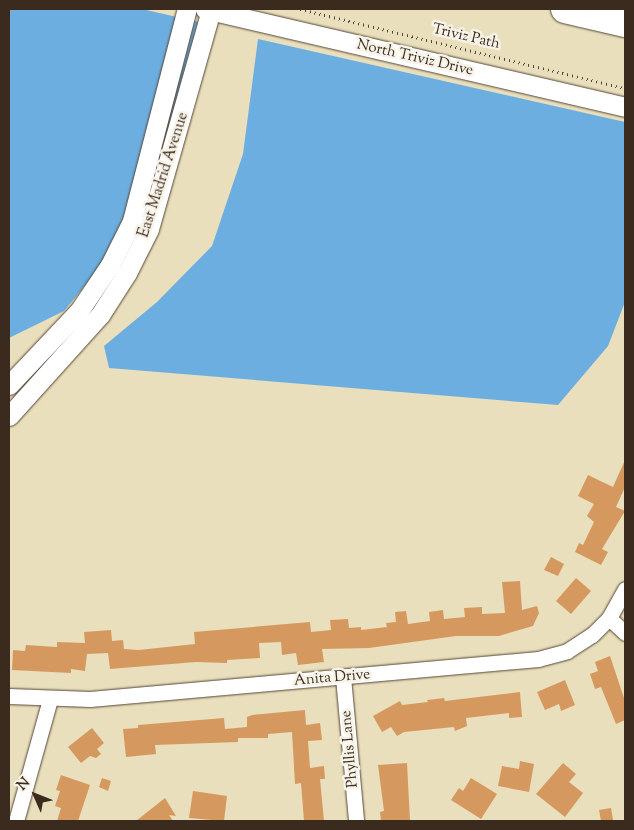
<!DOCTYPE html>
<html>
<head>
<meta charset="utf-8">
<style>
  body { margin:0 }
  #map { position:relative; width:634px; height:830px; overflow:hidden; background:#e9dfbc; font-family:"Sorts Mill Goudy",serif }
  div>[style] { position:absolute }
  .water>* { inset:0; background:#6caee0 }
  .building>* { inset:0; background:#d5995f }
  .path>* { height:2.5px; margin-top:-1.25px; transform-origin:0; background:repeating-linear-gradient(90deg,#554536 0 1px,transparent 0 5px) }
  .roads { filter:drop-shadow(0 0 1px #554536) drop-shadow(0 0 1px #554536) }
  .minor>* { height:15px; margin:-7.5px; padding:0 7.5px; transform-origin:7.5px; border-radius:7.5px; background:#fff }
  .tertiary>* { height:19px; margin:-9.5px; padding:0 9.5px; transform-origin:9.5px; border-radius:9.5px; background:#fff }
  .motorway>* { height:28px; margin:-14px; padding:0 14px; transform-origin:14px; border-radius:14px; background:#fff }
  span { translate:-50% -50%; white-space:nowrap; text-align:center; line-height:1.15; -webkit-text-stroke:5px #f7f3e8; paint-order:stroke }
  .street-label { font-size:15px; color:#3b2a1e }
  .frame { position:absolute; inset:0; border:10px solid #3b2a1e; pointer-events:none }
  .north { position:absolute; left:10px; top:770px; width:50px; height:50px; -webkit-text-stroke:4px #f7f3e8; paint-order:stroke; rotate:314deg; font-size:14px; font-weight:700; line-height:20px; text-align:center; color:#3b2a1e }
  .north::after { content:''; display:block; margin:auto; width:18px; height:22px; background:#3b2a1e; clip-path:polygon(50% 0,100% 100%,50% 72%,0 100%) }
</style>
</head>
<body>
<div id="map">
  <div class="water">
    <div style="clip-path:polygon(9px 9px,142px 9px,199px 22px,171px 121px,131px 230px,64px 311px,9px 338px)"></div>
    <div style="clip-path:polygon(258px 39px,625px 122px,625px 302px,608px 346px,558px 405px,109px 368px,104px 346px,157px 302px,212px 246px,243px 154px)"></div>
  </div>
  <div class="building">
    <div style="clip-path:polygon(625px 460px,625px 487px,616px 507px,625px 511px,602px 549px,608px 552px,601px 565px,575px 552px,579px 543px,583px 545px,594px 522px,587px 516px,594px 504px,578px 496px,588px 475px,613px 487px)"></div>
    <div style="clip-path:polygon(551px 557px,564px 564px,558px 576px,544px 570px)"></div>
    <div style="clip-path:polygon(576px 578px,591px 591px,571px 614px,556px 601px)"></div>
    <div style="clip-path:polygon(520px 581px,522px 610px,537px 606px,539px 613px,533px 626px,499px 636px,456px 636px,369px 648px,322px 649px,324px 662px,298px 665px,296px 653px,282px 655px,281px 642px,259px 643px,260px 658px,227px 660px,227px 663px,196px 662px,110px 669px,108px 653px,87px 654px,85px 671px,71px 669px,71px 673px,12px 670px,13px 650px,25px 651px,26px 645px,57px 647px,57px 642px,85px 643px,84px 632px,111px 630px,112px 641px,123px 640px,124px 649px,139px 650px,195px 644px,194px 632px,310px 622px,311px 632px,331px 630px,330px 620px,348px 619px,349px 628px,361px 627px,361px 630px,387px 627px,386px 623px,396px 622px,395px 612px,406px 611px,408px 624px,430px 621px,429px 612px,443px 610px,444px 619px,465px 617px,464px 608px,482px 607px,482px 614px,505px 613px,502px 582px)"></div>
    <div style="clip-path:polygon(610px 656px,625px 701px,625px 720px,616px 724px,601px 687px,595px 689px,590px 674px,598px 671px,595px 662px)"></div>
    <div style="clip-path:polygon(565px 680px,575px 705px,561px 711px,559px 704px,545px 710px,537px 692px)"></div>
    <div style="clip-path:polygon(520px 692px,522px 717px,509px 718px,509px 713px,466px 718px,467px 726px,455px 731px,454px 727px,404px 732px,397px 736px,391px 727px,382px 732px,373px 716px,400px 701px,402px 705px,428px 702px,427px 700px,444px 698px,445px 701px)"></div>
    <div style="clip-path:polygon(305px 710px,306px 725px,320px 723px,322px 740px,308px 741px,310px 768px,324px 766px,325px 779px,320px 779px,324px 821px,304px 821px,301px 783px,295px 784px,292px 732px,268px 734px,268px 738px,238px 738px,238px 742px,155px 745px,156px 754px,126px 757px,123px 729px,138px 728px,138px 725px,224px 718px,225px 729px,247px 727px,247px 717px,252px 715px)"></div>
    <div style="clip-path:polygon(92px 728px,104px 743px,97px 749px,101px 754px,96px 758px,90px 756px,81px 763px,68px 747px)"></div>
    <div style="clip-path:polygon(520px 761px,534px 764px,529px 792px,498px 786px,502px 766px,519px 769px)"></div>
    <div style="clip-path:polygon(407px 763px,410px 821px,381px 821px,380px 812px,384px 811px,378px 765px)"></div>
    <div style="clip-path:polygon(563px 763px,576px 774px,569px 782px,583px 793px,565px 817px,536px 794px)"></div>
    <div style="clip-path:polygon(61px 775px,90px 785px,78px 821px,57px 821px,61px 808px,55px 806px,60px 791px,56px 790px)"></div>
    <div style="clip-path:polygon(102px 778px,111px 781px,108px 791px,99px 787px)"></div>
    <div style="clip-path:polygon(471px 778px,497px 794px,481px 819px,451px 800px,459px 788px,463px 791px)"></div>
    <div style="clip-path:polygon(193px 791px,227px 796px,224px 821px,189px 818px)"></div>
    <div style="clip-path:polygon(165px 798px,176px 816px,169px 815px,173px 821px,136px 821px)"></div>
    <div style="clip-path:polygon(611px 808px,613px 820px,601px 821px,599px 810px)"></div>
  </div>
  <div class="path">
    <div style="left:300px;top:9px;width:334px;rotate:13.7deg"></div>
  </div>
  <div class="roads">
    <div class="minor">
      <div style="left:609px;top:618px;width:22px;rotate:43deg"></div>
      <div style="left:343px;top:677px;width:145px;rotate:84.8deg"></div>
      <div style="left:9px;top:696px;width:81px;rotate:2.1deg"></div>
      <div style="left:90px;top:699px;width:450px;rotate:-5.1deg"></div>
      <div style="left:538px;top:659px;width:30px;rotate:-15deg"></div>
      <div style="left:567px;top:651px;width:30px;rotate:-33deg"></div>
      <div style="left:592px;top:635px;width:24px;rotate:-45deg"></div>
      <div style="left:609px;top:618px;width:33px;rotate:-61deg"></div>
      <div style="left:16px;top:821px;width:127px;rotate:-74.4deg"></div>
    </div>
    <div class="tertiary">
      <div style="left:205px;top:9px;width:431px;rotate:13.1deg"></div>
      <div style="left:9px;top:385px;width:102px;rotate:-46.6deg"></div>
      <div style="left:79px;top:311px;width:55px;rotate:-56deg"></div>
      <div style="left:110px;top:265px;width:49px;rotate:-63.4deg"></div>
      <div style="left:132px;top:221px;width:219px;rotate:-75.5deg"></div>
      <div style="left:9px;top:416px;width:136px;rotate:-48deg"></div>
      <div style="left:100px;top:315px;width:50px;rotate:-57.3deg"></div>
      <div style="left:127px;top:273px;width:49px;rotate:-63.4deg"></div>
      <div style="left:149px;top:229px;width:228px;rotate:-74.2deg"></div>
    </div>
    <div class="motorway">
      <div style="left:565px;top:9px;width:62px;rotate:13.1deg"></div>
    </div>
  </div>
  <div class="street-label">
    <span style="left:466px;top:37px;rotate:13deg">Triviz Path</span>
    <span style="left:415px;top:58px;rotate:13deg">North Triviz Drive</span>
    <span style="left:164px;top:175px;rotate:-72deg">East Madrid Avenue</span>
    <span style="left:332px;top:678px;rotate:-5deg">Anita Drive</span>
    <span style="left:350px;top:749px;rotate:-95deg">Phyllis Lane</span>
  </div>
  <div class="frame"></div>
  <div class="north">N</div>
</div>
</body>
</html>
